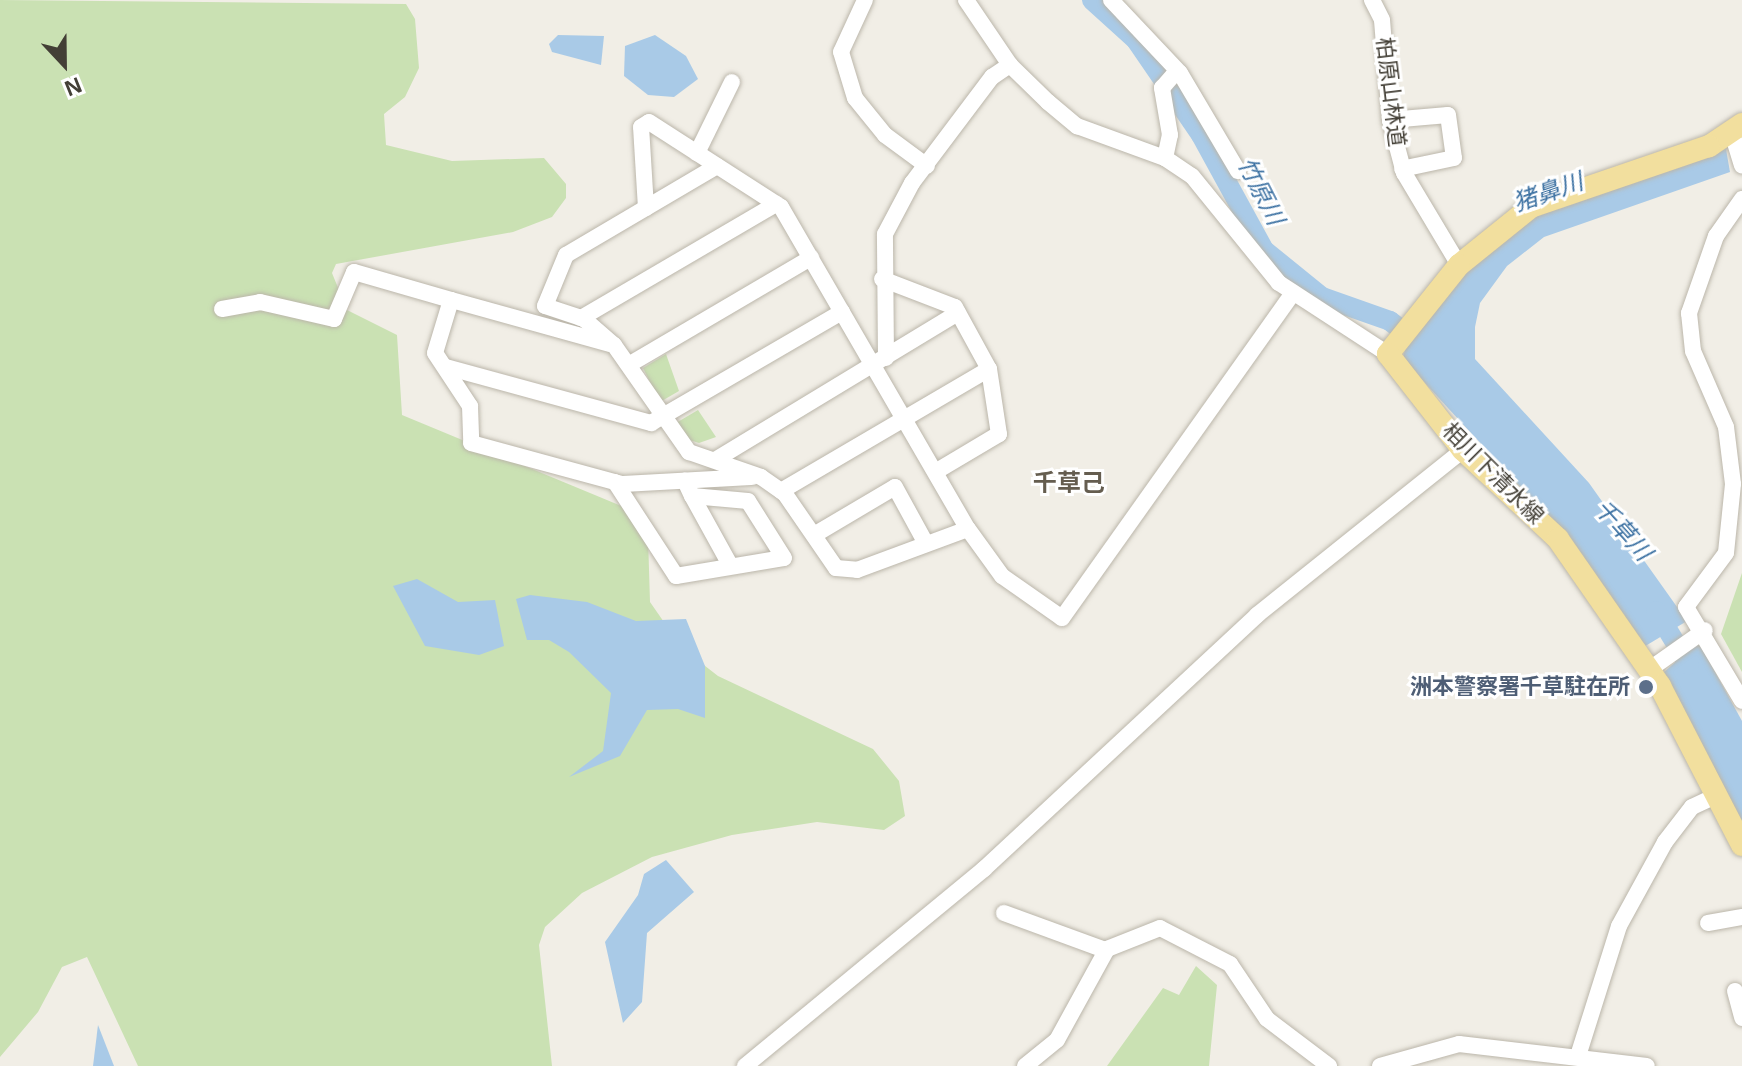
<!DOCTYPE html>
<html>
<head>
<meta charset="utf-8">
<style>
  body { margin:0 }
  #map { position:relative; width:1742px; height:1066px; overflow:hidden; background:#f1eee6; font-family:Arial,"Noto Sans JP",sans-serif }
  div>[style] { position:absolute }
  .green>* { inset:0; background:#cae1b3 }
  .water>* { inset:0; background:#a9cae7 }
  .river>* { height:20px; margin:-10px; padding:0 10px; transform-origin:10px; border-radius:10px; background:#a9cae7 }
  .roads { filter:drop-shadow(0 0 2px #bbb6aa) drop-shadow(0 0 2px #bbb6aa) }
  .minor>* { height:16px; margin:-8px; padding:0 8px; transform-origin:8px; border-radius:8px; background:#fff }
  .major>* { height:22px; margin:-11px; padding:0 11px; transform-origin:11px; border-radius:11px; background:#f2df9e }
  .dots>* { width:22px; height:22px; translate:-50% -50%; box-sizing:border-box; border:4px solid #fff; border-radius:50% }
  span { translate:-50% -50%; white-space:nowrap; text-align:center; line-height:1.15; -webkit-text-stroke:6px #fff; paint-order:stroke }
  .street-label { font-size:22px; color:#433f36 }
  .service-label { font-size:22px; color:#4e5e75; font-weight:700 }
  .right { translate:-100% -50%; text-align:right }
  .water-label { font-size:24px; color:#3c71a2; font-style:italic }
  .neighbourhood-label { font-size:24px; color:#655d4f; font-weight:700 }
  .north { position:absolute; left:24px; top:24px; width:80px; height:80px; -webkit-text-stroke:6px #fff; paint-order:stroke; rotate:158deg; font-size:22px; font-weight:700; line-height:32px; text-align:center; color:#433f36 }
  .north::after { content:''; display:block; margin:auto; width:28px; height:36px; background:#433f36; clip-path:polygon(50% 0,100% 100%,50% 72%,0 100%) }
</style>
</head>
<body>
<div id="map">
  <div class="green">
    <div style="clip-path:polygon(0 0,406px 4px,415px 19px,419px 68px,405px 97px,384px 114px,386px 145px,452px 161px,544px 158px,566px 184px,566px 198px,552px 217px,513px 232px,336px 264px,332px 273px,347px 310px,397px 335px,402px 415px,631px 510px,648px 537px,650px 602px,682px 648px,718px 676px,873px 749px,899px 781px,905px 816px,884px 830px,817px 822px,732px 835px,652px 857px,582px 893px,545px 927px,539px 945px,552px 1066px,138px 1066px,87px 957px,62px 967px,38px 1012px,0 1057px)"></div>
    <div style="clip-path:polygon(666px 354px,679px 391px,660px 402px,643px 368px)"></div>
    <div style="clip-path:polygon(698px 410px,716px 437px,699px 443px,683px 438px,676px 423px)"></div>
    <div style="clip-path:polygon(1742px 573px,1742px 672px,1721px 634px)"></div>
    <div style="clip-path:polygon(1196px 966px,1217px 985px,1209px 1066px,1107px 1066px,1163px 988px,1179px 995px)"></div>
  </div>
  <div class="water">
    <div style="clip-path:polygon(558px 35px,604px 36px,601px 65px,552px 52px,549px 44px)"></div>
    <div style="clip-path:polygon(655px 35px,686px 56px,698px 79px,674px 97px,648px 95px,624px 76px,625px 46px)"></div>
    <div style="clip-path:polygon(1726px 149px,1730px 172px,1544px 237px,1507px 266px,1480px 303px,1475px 327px,1475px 359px,1589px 483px,1687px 621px,1642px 648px,1561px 531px,1403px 359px,1406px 344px,1465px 269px,1530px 215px)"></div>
    <div style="clip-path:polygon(417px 579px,458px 602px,495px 600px,504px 646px,479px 655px,425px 646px,393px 586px)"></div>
    <div style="clip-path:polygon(530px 595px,587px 602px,636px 621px,686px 619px,705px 666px,705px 718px,678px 709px,647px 710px,620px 756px,569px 777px,603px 751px,611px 693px,569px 652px,549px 640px,527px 640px,516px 599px)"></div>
    <div style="clip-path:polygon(1698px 641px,1742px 721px,1742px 832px,1661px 675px)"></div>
    <div style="clip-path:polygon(666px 860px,694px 892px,647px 933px,642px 1002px,623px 1023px,605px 942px,638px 895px,644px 874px)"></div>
    <div style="clip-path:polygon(98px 1025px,114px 1066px,93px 1066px)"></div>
  </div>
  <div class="river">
    <div style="left:1092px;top:0;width:59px;rotate:42.3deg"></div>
    <div style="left:1136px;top:40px;width:115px;rotate:55.6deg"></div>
    <div style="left:1201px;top:135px;width:131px;rotate:61.3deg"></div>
    <div style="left:1264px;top:250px;width:75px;rotate:39deg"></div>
    <div style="left:1322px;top:297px;width:72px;rotate:19.4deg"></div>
    <div style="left:1390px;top:321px;width:34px;rotate:38deg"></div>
    <div style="left:1656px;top:611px;width:63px;rotate:58.6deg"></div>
  </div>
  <div class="roads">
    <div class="minor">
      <div style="left:865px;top:0;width:57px;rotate:114.8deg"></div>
      <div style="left:841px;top:52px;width:48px;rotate:73.1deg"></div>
      <div style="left:855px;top:98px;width:48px;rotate:51deg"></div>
      <div style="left:885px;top:135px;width:52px;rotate:36.4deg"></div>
      <div style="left:966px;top:0;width:78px;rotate:55.9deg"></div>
      <div style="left:1010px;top:65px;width:53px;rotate:44.2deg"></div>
      <div style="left:1048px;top:102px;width:38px;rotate:40deg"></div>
      <div style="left:1077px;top:126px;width:94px;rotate:20deg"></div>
      <div style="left:1165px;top:158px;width:32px;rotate:34deg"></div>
      <div style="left:1192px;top:176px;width:138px;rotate:50.9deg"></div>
      <div style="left:1279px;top:283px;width:130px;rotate:33.1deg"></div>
      <div style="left:1111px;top:0;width:100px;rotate:46.6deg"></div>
      <div style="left:1180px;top:73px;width:114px;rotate:59.4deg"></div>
      <div style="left:1372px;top:0;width:22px;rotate:63deg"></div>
      <div style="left:1382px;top:20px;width:100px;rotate:85.4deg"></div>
      <div style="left:1390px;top:120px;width:55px;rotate:75.2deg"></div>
      <div style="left:1404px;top:173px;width:107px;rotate:59.1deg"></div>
      <div style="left:1390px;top:120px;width:58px;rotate:-4.9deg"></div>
      <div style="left:1448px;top:115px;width:43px;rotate:82.1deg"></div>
      <div style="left:1454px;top:158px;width:53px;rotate:168.1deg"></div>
      <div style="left:1732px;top:133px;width:34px;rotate:73deg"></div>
      <div style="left:697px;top:153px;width:79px;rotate:-63.8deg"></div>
      <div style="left:1165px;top:158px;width:24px;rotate:-78deg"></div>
      <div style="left:1170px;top:135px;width:48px;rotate:-99.7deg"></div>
      <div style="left:1162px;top:88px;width:21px;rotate:-49deg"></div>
      <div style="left:717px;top:166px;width:175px;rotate:149.5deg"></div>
      <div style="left:566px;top:255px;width:55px;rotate:112.4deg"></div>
      <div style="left:545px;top:306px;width:41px;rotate:18.4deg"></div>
      <div style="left:584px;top:319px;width:40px;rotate:41deg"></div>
      <div style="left:614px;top:345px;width:131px;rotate:55deg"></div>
      <div style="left:689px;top:452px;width:76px;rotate:19.1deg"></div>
      <div style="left:761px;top:477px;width:29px;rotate:35deg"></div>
      <div style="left:785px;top:494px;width:90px;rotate:55.4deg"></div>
      <div style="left:836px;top:568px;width:21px;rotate:5deg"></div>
      <div style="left:857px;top:570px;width:118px;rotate:-20.3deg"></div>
      <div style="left:1742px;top:199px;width:45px;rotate:125.1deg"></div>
      <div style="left:1716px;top:236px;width:82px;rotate:109.3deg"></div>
      <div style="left:1689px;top:313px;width:38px;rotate:84deg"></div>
      <div style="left:1693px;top:351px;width:83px;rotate:66.5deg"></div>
      <div style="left:1726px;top:427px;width:57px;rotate:83deg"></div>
      <div style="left:1733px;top:484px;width:69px;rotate:95.8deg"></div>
      <div style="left:1726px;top:553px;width:67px;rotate:126.5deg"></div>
      <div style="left:1686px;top:607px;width:109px;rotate:59.2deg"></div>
      <div style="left:646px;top:208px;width:81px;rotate:-93.5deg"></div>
      <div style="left:641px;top:127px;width:9px;rotate:-32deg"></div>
      <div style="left:649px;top:122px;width:157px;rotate:32.8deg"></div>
      <div style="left:781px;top:207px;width:372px;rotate:59.9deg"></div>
      <div style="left:968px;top:529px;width:58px;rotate:54.1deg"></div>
      <div style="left:1002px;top:576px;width:73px;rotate:35deg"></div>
      <div style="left:1062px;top:618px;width:399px;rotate:-54.6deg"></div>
      <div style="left:882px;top:279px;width:78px;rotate:21deg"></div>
      <div style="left:955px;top:307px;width:71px;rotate:61.3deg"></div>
      <div style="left:989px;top:369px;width:66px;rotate:81.3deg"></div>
      <div style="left:999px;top:434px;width:74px;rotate:149.3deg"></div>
      <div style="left:222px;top:309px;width:39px;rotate:-10deg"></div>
      <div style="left:260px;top:302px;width:76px;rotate:12.9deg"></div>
      <div style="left:334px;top:319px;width:51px;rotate:-66.9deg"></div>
      <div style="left:354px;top:272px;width:101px;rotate:16.1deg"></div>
      <div style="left:581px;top:318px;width:226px;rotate:-30.3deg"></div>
      <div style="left:610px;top:344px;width:165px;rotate:-164.5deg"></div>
      <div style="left:451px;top:300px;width:55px;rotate:106.8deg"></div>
      <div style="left:435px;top:353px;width:64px;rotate:56.6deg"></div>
      <div style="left:470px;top:406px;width:37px;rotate:88deg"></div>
      <div style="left:471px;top:443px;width:156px;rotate:15.2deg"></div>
      <div style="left:622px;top:484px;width:130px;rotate:-3.1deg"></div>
      <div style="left:886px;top:358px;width:124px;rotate:-90.5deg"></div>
      <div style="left:885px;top:234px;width:58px;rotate:-62.1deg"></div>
      <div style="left:912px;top:183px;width:133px;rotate:-53deg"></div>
      <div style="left:992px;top:77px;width:22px;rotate:-34deg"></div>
      <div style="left:630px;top:364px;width:210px;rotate:-30.4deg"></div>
      <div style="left:446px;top:367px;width:213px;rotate:15.3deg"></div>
      <div style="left:651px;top:423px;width:221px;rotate:-30.2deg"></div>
      <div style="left:715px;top:460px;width:284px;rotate:-31.2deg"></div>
      <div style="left:615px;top:482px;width:112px;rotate:57deg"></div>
      <div style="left:676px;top:576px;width:109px;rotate:-9.5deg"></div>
      <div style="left:784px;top:558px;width:67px;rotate:-122.3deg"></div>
      <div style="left:748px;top:501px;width:56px;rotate:-174.9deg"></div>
      <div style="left:692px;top:496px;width:17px;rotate:-115deg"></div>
      <div style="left:781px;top:491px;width:241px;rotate:-30.4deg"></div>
      <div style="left:692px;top:496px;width:77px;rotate:61.1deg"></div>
      <div style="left:814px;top:535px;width:94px;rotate:-30.7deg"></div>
      <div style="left:895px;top:487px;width:60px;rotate:61.3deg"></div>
      <div style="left:1650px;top:669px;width:67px;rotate:-35.3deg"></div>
      <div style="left:1004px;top:913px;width:108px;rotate:20.1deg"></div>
      <div style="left:1708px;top:923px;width:35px;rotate:-10deg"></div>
      <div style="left:1735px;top:991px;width:28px;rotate:75deg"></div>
      <div style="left:1578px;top:1056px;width:136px;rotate:-72.5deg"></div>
      <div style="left:1619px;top:926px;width:96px;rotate:-61.3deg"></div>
      <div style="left:1665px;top:842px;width:44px;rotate:-52.4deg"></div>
      <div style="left:1692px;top:807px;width:29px;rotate:-25deg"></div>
      <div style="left:745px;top:1066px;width:310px;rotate:-39.5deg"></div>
      <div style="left:984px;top:869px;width:373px;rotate:-42.9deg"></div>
      <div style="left:1257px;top:615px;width:264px;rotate:-38.7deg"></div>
      <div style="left:1025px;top:1066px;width:41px;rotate:-39.1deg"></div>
      <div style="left:1057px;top:1040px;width:104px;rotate:-61.2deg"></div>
      <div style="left:1107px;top:949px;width:57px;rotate:-21.6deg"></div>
      <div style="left:1160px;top:928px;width:79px;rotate:27.2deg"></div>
      <div style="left:1230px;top:964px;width:66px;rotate:56.1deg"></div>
      <div style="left:1267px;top:1019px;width:78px;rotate:37.2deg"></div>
      <div style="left:1380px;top:1066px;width:82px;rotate:-15.6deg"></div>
      <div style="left:1459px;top:1044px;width:189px;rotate:6.7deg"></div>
    </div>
    <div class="major">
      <div style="left:1742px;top:124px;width:40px;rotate:146deg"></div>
      <div style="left:1709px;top:146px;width:188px;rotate:161.1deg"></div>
      <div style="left:1531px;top:207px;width:92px;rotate:141.1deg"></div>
      <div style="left:1459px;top:265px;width:114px;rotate:128.6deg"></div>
      <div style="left:1388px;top:354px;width:122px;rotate:52deg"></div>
      <div style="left:1463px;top:450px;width:130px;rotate:43.1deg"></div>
      <div style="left:1558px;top:539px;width:179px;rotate:55.2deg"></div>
      <div style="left:1660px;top:686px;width:179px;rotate:62.7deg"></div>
    </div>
  </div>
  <div class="dots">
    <div style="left:1646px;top:687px;background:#5c6f8a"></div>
  </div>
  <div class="street-label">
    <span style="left:1391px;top:92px;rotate:83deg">柏原山林道</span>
    <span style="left:1493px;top:473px;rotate:45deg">相川下清水線</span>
  </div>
  <div class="service-label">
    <span class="right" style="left:1630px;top:687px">洲本警察署千草駐在所</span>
  </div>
  <div class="water-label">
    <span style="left:1261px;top:191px;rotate:63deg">竹原川</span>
    <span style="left:1548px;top:192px;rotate:-19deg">猪鼻川</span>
    <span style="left:1623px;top:530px;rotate:48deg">千草川</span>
  </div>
  <div class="neighbourhood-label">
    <span style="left:1069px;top:483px">千草己</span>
  </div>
  <div class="north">N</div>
</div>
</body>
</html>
